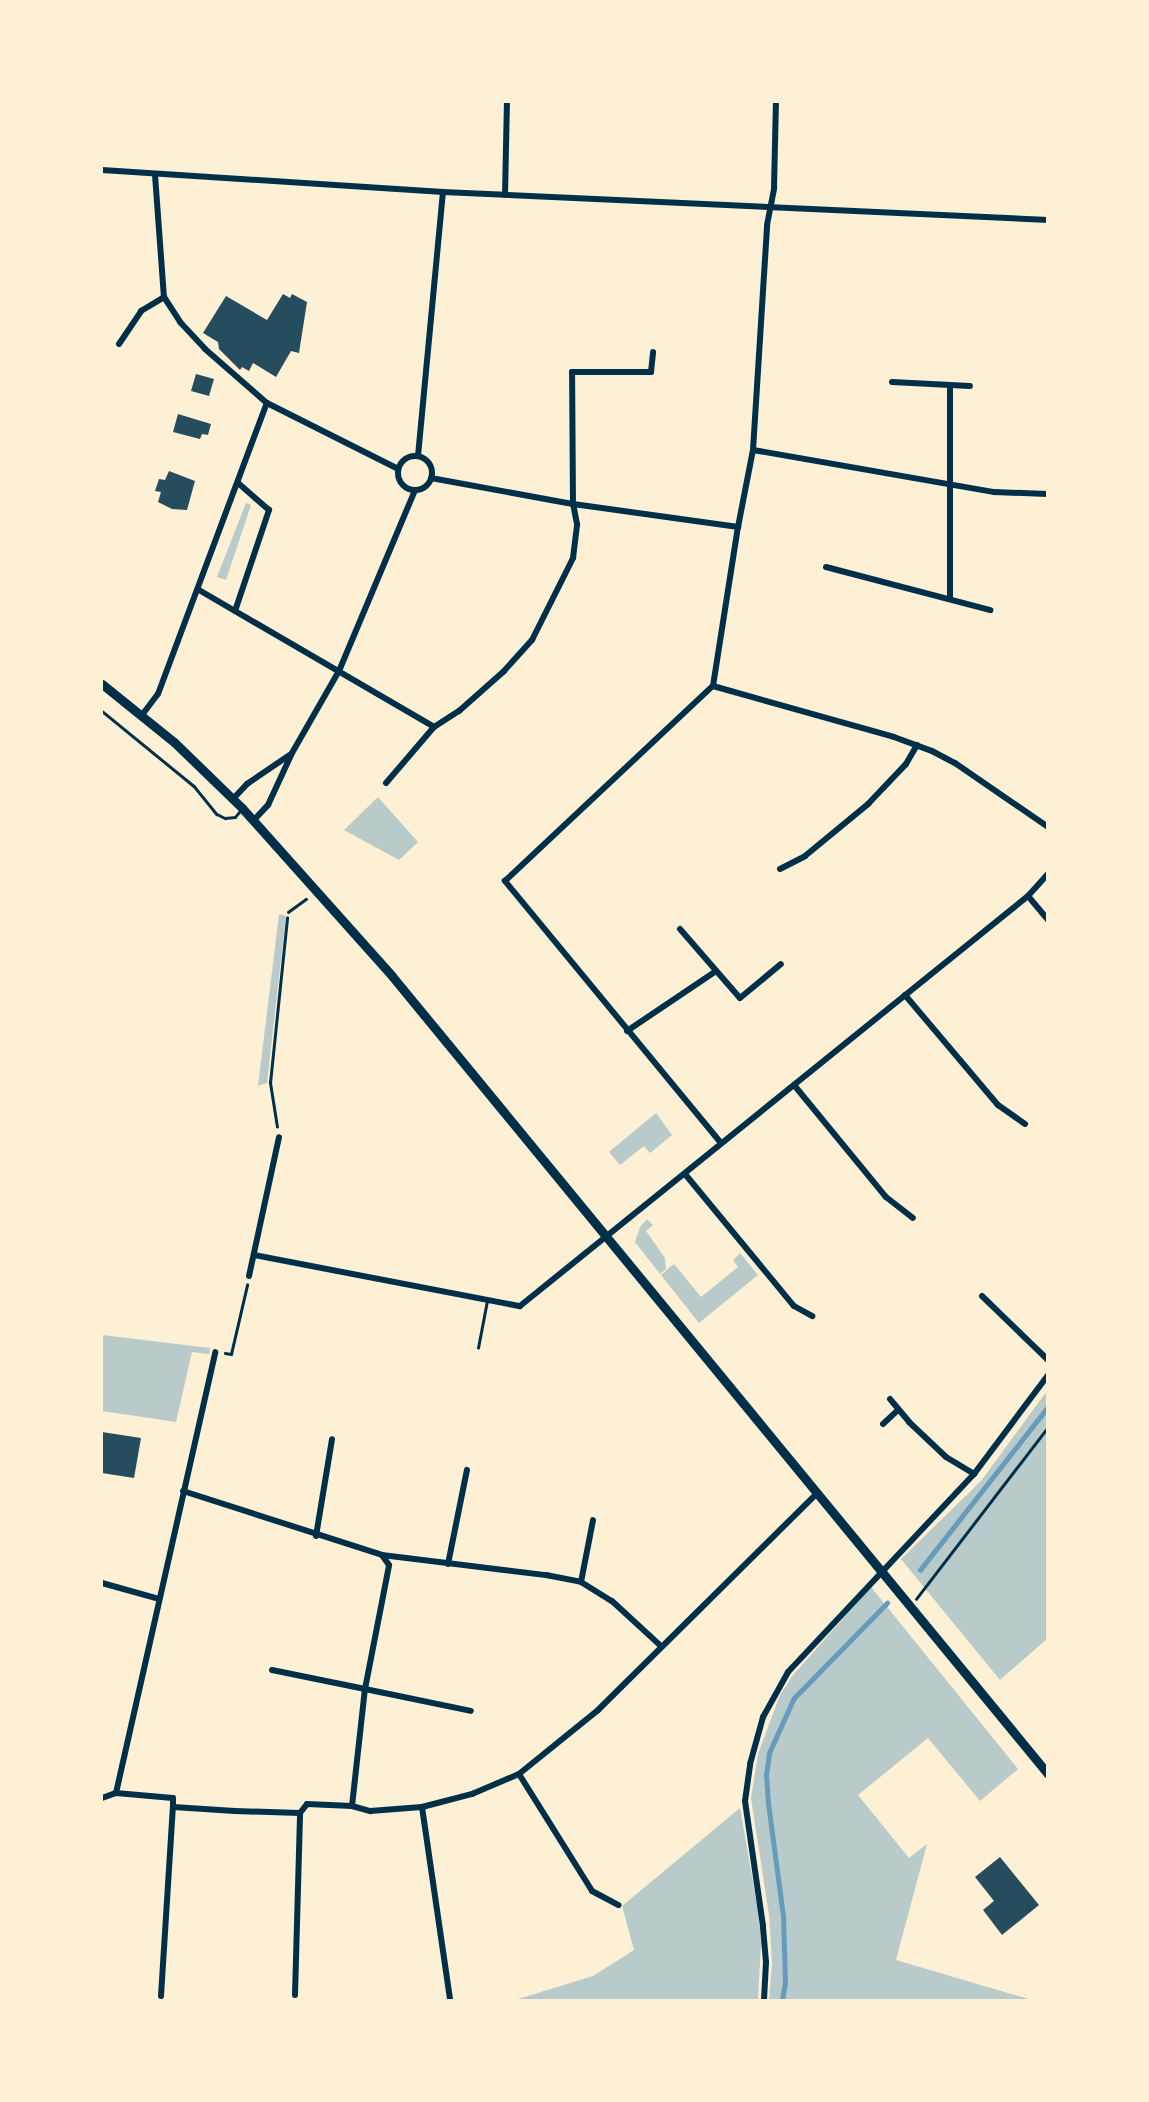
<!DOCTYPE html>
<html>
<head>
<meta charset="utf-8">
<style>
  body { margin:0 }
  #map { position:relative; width:1149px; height:2102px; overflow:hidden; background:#fdf0d5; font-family:"Source Sans 3",sans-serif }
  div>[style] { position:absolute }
  .green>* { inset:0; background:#b9caca }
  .stream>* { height:4.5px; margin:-2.25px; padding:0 2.25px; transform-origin:2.25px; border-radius:2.25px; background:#669bbc }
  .building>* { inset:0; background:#264d5e }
  .path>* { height:2.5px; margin:-1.25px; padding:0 1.25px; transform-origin:1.25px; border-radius:1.25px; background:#003049 }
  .service>* { height:2.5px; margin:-1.25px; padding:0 1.25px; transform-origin:1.25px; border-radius:1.25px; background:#003049 }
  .minor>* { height:6px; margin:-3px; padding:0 3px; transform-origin:3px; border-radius:3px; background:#003049 }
  .minor>.ring { margin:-3px; padding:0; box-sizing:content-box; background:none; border:6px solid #003049; border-radius:50% }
  .secondary>* { height:9px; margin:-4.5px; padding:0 4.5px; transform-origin:4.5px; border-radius:4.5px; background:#003049 }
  span { translate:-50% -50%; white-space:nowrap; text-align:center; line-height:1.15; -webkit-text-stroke:6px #fdf0d5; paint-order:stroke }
  .frame { position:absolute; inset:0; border:103px solid #fdf0d5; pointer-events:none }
</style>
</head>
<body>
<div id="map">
  <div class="green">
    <div style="clip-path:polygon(246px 503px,251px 505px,226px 580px,217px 577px)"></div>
    <div style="clip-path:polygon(378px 797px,418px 842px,399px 860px,344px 830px)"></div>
    <div style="clip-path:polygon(279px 914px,286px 916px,267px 1083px,258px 1086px)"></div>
    <div style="clip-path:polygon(656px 1113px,672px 1135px,650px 1153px,644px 1146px,620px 1165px,609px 1152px)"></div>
    <div style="clip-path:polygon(647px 1219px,653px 1225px,646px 1231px,665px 1258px,666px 1269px,660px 1274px,635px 1242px,640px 1227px)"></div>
    <div style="clip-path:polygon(740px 1253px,758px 1275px,699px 1323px,661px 1275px,674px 1264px,701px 1297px,738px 1267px,733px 1260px)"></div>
    <div style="clip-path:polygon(102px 1335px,210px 1348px,209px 1354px,192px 1352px,176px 1422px,102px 1411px)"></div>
    <div style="clip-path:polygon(1047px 1391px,1047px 1639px,1000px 1680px,901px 1559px,981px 1481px)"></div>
    <div style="clip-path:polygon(871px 1587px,1018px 1769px,980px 1801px,928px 1738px,858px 1795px,909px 1858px,927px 1844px,896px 1960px,1032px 2000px,769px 2000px,772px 1963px,769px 1915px,751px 1798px,758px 1754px,780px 1695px,793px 1675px)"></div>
    <div style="clip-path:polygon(740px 1808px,759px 1916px,761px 1945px,758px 2000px,515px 2000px,593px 1976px,634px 1950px,622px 1906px)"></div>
  </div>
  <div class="stream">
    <div style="left:920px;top:1570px;width:207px;rotate:-51.9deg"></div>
    <div style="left:782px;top:2000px;width:17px;rotate:-80deg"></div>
    <div style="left:785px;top:1983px;width:67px;rotate:-91.7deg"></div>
    <div style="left:783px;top:1916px;width:114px;rotate:-97.6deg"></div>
    <div style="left:768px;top:1803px;width:28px;rotate:-94deg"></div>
    <div style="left:766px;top:1775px;width:22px;rotate:-82deg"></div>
    <div style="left:769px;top:1753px;width:60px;rotate:-65.6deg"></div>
    <div style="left:794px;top:1698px;width:133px;rotate:-45.6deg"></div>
  </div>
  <div class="building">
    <div style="clip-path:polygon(283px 294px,290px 298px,292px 294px,307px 302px,299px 353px,291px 351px,276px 377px,253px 363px,249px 371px,242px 367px,240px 370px,219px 349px,218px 342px,203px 333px,226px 296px,267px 320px)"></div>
    <div style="clip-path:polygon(196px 374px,214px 379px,209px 396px,191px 391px)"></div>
    <div style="clip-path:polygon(178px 414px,211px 424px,208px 435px,202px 434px,200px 439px,173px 432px)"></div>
    <div style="clip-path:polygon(169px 471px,195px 481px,187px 510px,172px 509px,158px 502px,161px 492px,155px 491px,159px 479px,165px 480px)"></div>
    <div style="clip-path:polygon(102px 1432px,141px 1438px,134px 1478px,102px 1473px)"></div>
    <div style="clip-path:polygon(1000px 1857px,1039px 1905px,1002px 1935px,983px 1910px,994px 1901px,975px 1877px)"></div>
  </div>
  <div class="path">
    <div style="left:277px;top:1127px;width:45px;rotate:-99deg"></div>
    <div style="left:270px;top:1083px;width:166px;rotate:-84.1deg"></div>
    <div style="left:225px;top:1353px;width:6px;rotate:9deg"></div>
    <div style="left:231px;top:1354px;width:71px;rotate:-76.9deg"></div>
    <div style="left:916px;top:1599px;width:217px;rotate:-52.5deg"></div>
  </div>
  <div class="service">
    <div style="left:102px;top:711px;width:119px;rotate:39.2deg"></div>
    <div style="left:194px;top:786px;width:36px;rotate:51deg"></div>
    <div style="left:217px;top:814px;width:9px;rotate:27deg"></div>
    <div style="left:225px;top:818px;width:10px;rotate:-6deg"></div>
    <div style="left:235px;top:817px;width:8px;rotate:-50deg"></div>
    <div style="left:288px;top:912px;width:22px;rotate:-36deg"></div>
    <div style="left:478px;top:1348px;width:48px;rotate:-79.2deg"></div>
  </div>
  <div class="minor">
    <div style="left:102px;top:170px;width:342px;rotate:3.7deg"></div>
    <div style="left:443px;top:192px;width:606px;rotate:2.65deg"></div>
    <div style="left:155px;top:175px;width:122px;rotate:85.8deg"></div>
    <div style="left:164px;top:297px;width:30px;rotate:57deg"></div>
    <div style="left:180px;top:322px;width:37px;rotate:47deg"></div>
    <div style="left:205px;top:349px;width:82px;rotate:41.1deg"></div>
    <div style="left:267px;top:403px;width:147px;rotate:26.7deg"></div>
    <div style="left:505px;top:195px;width:93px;rotate:-88.8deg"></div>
    <div style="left:119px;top:344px;width:40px;rotate:-56deg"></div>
    <div style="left:141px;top:311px;width:27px;rotate:-31deg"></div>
    <div style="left:892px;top:382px;width:78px;rotate:2.9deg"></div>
    <div style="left:950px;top:385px;width:213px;rotate:90deg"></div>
    <div style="left:753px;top:450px;width:245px;rotate:9.9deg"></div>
    <div style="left:994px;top:492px;width:54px;rotate:2.1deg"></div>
    <div style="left:418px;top:456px;width:265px;rotate:-84.6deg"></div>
    <div class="ring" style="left:398px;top:456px;width:28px;height:28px"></div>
    <div style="left:431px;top:478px;width:144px;rotate:10.4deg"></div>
    <div style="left:573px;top:504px;width:167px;rotate:7.9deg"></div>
    <div style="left:826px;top:567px;width:170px;rotate:14.7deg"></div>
    <div style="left:199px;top:590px;width:272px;rotate:30.2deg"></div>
    <div style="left:235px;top:611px;width:107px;rotate:-71.4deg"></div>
    <div style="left:269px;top:510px;width:41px;rotate:-138.9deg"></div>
    <div style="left:713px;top:686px;width:188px;rotate:15.7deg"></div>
    <div style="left:894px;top:737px;width:40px;rotate:20.2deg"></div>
    <div style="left:932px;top:751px;width:26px;rotate:28deg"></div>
    <div style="left:955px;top:763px;width:113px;rotate:34.5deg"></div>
    <div style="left:142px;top:715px;width:26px;rotate:-53deg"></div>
    <div style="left:158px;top:694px;width:311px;rotate:-69.5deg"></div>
    <div style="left:386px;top:783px;width:74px;rotate:-49.4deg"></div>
    <div style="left:434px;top:727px;width:30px;rotate:-33deg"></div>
    <div style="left:459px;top:711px;width:60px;rotate:-41.6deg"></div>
    <div style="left:504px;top:671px;width:42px;rotate:-47.9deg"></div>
    <div style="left:532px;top:640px;width:92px;rotate:-63.4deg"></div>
    <div style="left:573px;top:558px;width:34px;rotate:-83deg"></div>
    <div style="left:577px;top:524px;width:20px;rotate:-101deg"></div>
    <div style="left:573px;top:504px;width:132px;rotate:-90.4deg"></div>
    <div style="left:572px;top:372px;width:79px"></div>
    <div style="left:651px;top:372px;width:20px;rotate:-84deg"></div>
    <div style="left:233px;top:799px;width:21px;rotate:-47deg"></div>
    <div style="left:247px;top:784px;width:53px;rotate:-34.3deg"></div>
    <div style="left:254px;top:820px;width:21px;rotate:-47deg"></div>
    <div style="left:268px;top:805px;width:57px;rotate:-65.2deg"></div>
    <div style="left:292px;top:753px;width:95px;rotate:-60.2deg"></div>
    <div style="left:339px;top:671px;width:196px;rotate:-67.2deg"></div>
    <div style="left:780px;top:869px;width:28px;rotate:-27deg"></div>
    <div style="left:805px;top:856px;width:82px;rotate:-39.5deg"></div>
    <div style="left:868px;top:804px;width:55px;rotate:-46.5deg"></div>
    <div style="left:906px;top:764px;width:22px;rotate:-60deg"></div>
    <div style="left:1028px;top:896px;width:31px;rotate:50deg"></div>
    <div style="left:680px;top:929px;width:91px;rotate:49deg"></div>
    <div style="left:740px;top:998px;width:53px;rotate:-39.7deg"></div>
    <div style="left:905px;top:995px;width:144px;rotate:49.8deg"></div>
    <div style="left:998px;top:1105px;width:33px;rotate:35deg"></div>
    <div style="left:627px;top:1031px;width:107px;rotate:-34deg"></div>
    <div style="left:794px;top:1085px;width:145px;rotate:50.6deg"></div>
    <div style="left:886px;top:1197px;width:34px;rotate:38deg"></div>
    <div style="left:721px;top:1143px;width:340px;rotate:-129.5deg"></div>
    <div style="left:505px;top:881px;width:285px;rotate:-43.2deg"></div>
    <div style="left:713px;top:686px;width:161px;rotate:-81.1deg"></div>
    <div style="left:738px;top:527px;width:78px;rotate:-79deg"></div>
    <div style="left:753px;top:450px;width:225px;rotate:-86.4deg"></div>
    <div style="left:767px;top:225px;width:38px;rotate:-79deg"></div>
    <div style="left:774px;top:188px;width:86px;rotate:-88.7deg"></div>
    <div style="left:685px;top:1174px;width:171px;rotate:50.5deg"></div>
    <div style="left:794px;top:1306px;width:21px;rotate:29deg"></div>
    <div style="left:254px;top:1255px;width:271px;rotate:10.9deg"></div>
    <div style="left:520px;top:1306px;width:653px;rotate:-38.91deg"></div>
    <div style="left:1028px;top:896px;width:30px;rotate:-48deg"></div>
    <div style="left:249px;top:1276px;width:142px;rotate:-77.8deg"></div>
    <div style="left:982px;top:1296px;width:92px;rotate:44.1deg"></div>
    <div style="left:890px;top:1399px;width:30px;rotate:50deg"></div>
    <div style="left:909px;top:1422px;width:51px;rotate:43.4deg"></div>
    <div style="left:946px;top:1457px;width:33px;rotate:31deg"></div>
    <div style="left:883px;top:1424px;width:21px;rotate:-43deg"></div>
    <div style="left:183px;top:1491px;width:209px;rotate:17.8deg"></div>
    <div style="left:382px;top:1555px;width:165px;rotate:7deg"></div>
    <div style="left:546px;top:1575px;width:36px;rotate:11deg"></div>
    <div style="left:581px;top:1582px;width:63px;rotate:-79deg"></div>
    <div style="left:316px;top:1536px;width:98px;rotate:-80.6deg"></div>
    <div style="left:448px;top:1564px;width:96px;rotate:-78.6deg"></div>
    <div style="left:581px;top:1582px;width:36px;rotate:32deg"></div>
    <div style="left:612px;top:1601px;width:67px;rotate:42.6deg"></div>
    <div style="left:102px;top:1583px;width:59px;rotate:15.7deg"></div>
    <div style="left:272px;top:1670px;width:95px;rotate:11.5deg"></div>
    <div style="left:365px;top:1689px;width:126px;rotate:-79deg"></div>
    <div style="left:389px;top:1565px;width:12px;rotate:-125deg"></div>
    <div style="left:519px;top:1774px;width:138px;rotate:58deg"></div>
    <div style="left:592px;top:1891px;width:30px;rotate:28deg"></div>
    <div style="left:116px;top:1793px;width:452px;rotate:-77.3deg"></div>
    <div style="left:102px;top:1798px;width:15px;rotate:-20deg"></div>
    <div style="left:116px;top:1793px;width:57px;rotate:5deg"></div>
    <div style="left:173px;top:1798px;width:9px;rotate:90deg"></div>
    <div style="left:173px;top:1807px;width:62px;rotate:3.7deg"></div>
    <div style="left:235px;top:1811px;width:65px;rotate:1.8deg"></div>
    <div style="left:300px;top:1813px;width:11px;rotate:-52deg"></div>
    <div style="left:307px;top:1804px;width:45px;rotate:2.5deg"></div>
    <div style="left:352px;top:1806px;width:19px;rotate:16deg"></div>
    <div style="left:370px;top:1811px;width:52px;rotate:-4.4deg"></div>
    <div style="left:422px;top:1807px;width:52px;rotate:-14.6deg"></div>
    <div style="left:472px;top:1794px;width:51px;rotate:-23.1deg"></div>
    <div style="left:519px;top:1774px;width:102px;rotate:-39deg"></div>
    <div style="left:598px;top:1710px;width:308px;rotate:-44.7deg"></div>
    <div style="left:352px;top:1806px;width:118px;rotate:-83.7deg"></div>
    <div style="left:365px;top:1689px;width:108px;rotate:11.7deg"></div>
    <div style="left:422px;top:1807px;width:194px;rotate:81.7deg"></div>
    <div style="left:295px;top:1995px;width:182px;rotate:-88.4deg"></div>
    <div style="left:161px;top:1996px;width:189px;rotate:-86.4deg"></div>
    <div style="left:764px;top:2000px;width:38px;rotate:-87deg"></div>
    <div style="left:766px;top:1962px;width:36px;rotate:-95deg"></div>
    <div style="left:763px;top:1926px;width:126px;rotate:-98.2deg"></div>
    <div style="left:745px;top:1801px;width:37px;rotate:-82deg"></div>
    <div style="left:750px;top:1764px;width:49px;rotate:-74.5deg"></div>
    <div style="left:763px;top:1717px;width:51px;rotate:-60.9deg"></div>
    <div style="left:788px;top:1672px;width:272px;rotate:-46.8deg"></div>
    <div style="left:974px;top:1474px;width:124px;rotate:-53.2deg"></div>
  </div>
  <div class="secondary">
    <div style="left:102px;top:684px;width:92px;rotate:38.9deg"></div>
    <div style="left:174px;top:742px;width:95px;rotate:44.1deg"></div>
    <div style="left:242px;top:808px;width:225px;rotate:48.2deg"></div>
    <div style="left:392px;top:976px;width:1033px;rotate:50.58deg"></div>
  </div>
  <div class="frame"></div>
</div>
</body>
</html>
